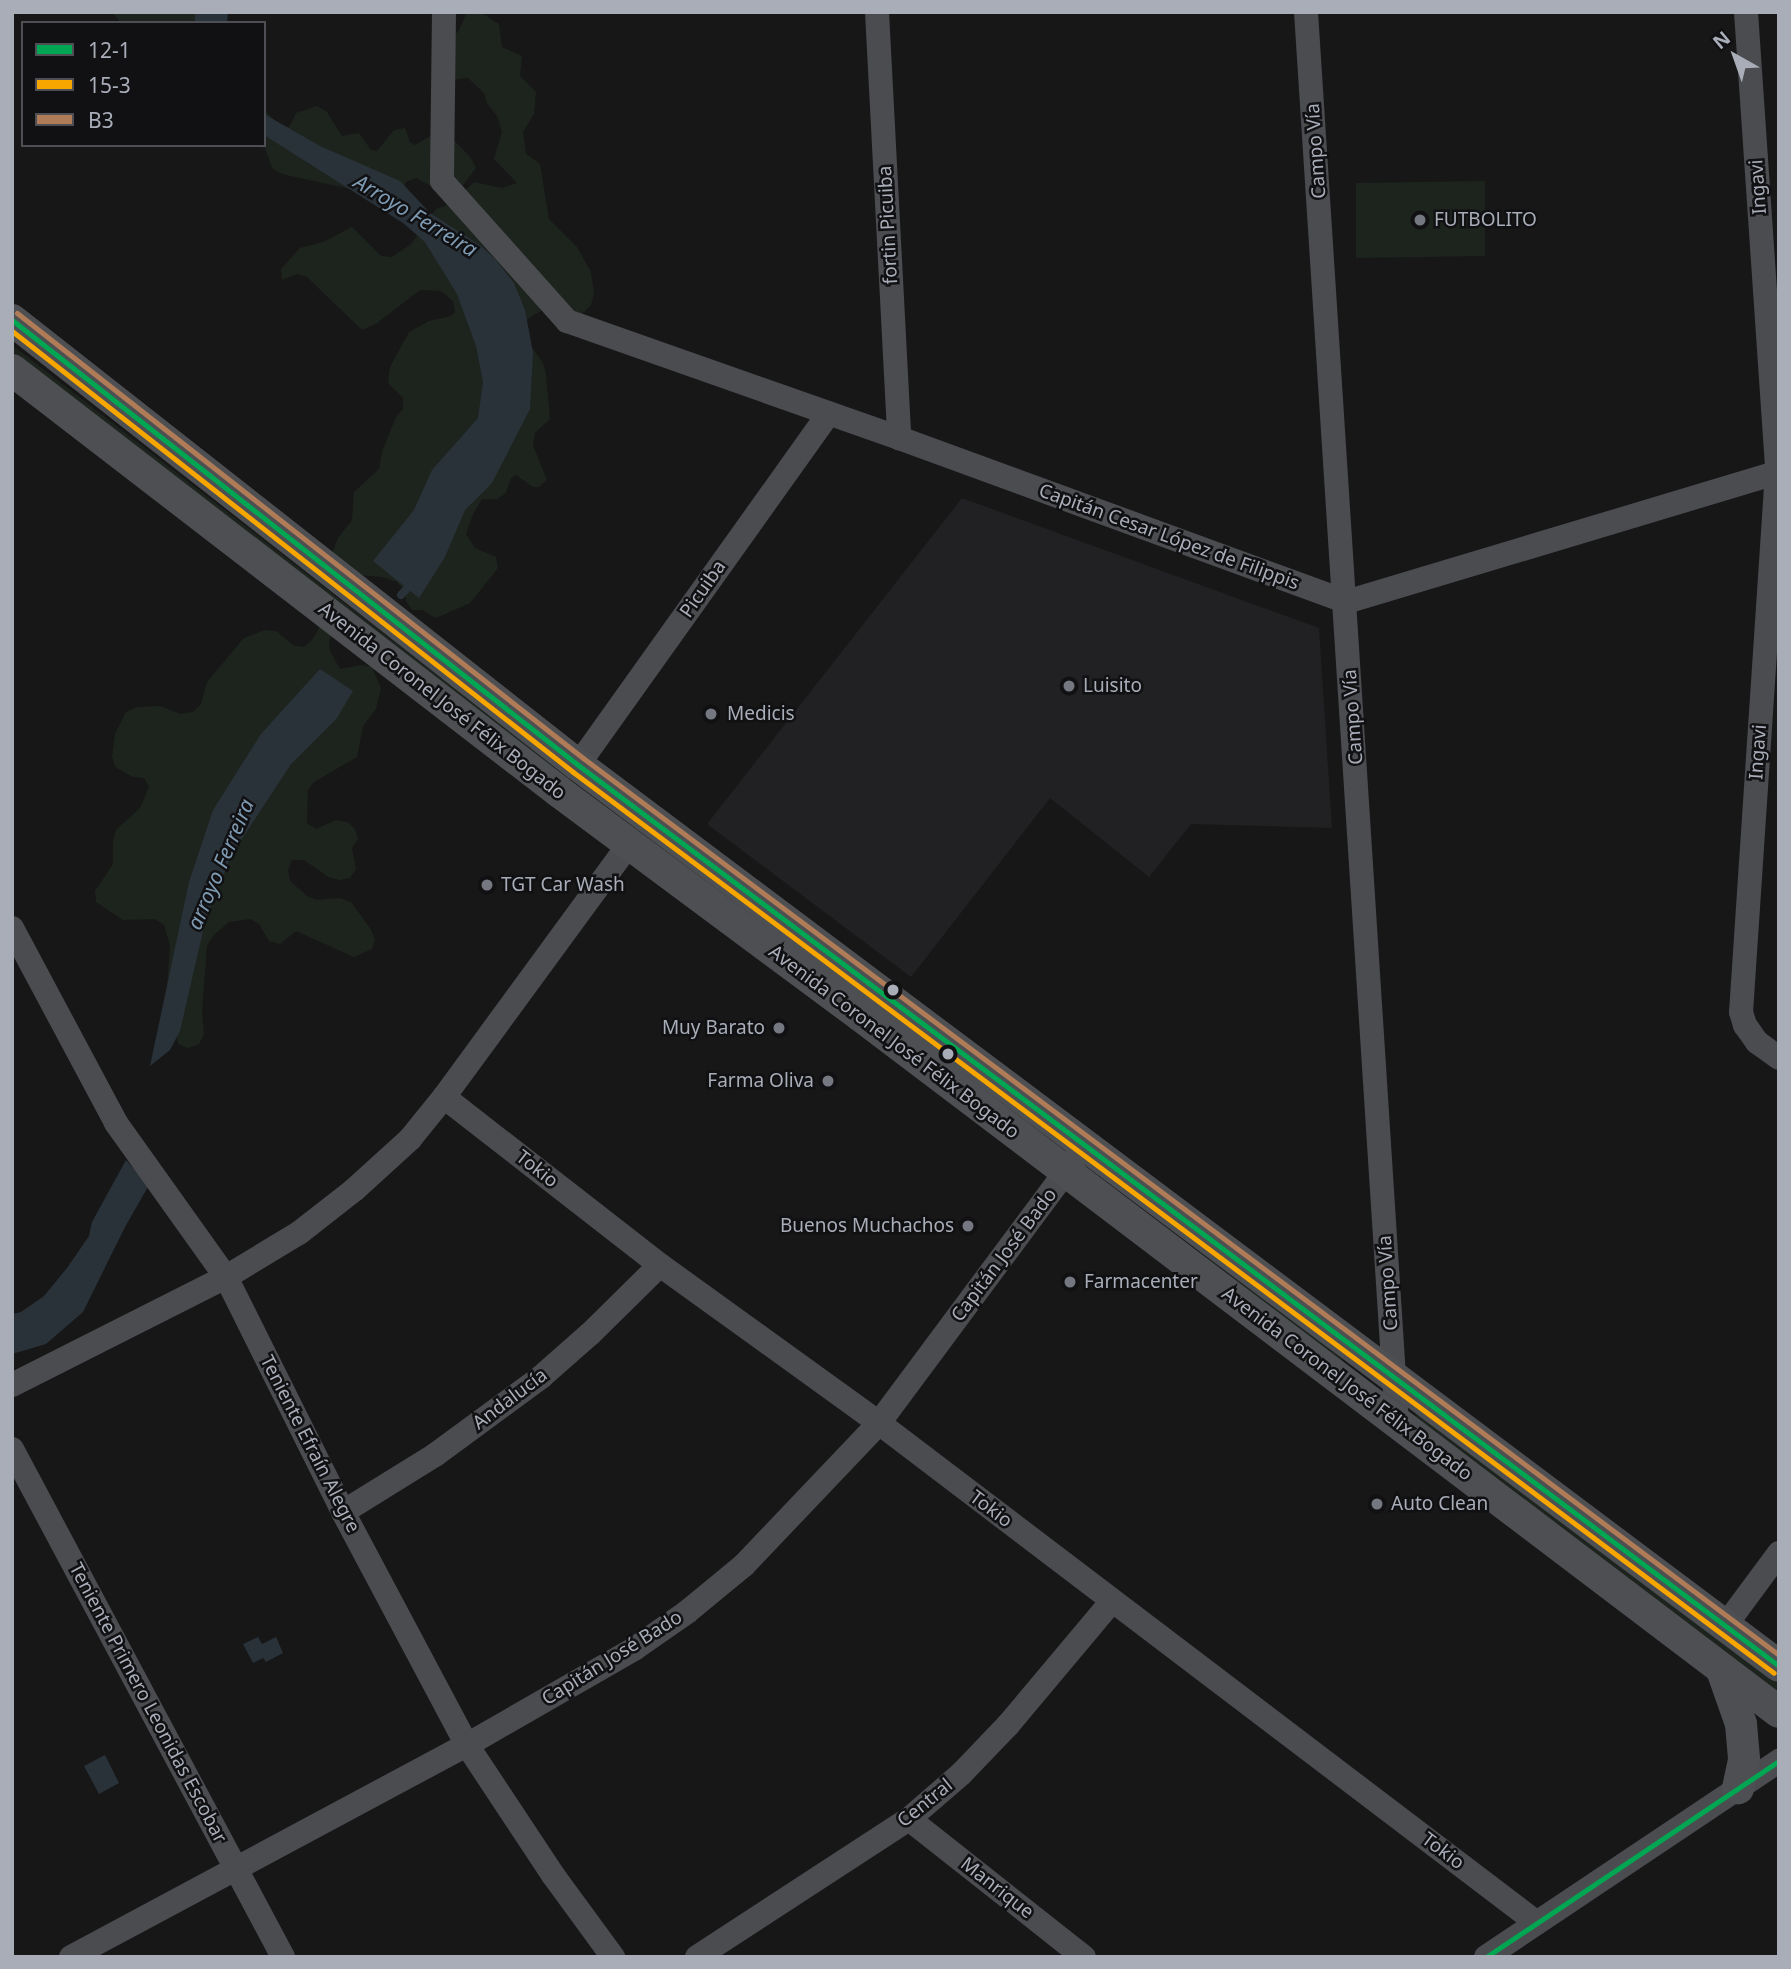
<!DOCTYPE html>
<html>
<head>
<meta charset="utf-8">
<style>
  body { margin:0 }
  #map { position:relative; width:1791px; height:1969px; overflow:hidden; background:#171717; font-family:"Noto Sans",sans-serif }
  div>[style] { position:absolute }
  .built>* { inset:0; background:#212123 }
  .green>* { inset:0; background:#1d241e }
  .water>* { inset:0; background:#2a3239 }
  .stream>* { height:8px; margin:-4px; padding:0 4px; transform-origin:4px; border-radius:4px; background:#2a3239 }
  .minor>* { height:24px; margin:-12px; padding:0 12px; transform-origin:12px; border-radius:12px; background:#4b4c50 }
  .major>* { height:32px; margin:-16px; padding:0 16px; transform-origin:16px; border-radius:16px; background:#4d4f52 }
  .bus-1>* { height:5px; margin:-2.5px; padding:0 2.5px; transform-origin:2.5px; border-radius:2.5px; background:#00a651 }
  .bus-2>* { height:5px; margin:-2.5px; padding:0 2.5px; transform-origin:2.5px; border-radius:2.5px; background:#f7a600 }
  .bus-3>* { height:5px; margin:-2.5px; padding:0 2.5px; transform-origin:2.5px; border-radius:2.5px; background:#b07c57 }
  .dots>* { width:19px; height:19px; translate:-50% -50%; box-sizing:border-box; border:4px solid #111113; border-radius:50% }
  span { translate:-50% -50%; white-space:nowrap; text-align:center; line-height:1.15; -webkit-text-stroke:5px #111113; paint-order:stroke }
  .street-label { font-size:19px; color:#a8adb8 }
  .poi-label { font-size:19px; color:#a8adb8 }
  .left { translate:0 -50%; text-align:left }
  .right { translate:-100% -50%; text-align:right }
  .water-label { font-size:21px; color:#7f9bb3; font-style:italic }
  .frame { position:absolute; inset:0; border:14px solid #a8adb8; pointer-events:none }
  .legend { position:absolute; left:21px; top:21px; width:245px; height:126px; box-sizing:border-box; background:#111113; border:2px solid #4d4f55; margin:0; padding:9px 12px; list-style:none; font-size:21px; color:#a8adb8 }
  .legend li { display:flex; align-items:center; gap:14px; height:35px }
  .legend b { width:35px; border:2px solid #4d4f55 }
  .north { position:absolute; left:1700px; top:21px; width:70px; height:70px; -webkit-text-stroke:5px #111113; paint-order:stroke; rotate:320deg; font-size:19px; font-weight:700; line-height:28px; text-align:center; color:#a8adb8 }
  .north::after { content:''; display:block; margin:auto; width:24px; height:32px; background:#a8adb8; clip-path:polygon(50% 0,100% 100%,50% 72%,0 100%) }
</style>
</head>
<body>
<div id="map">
  <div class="built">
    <div style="clip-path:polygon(962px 498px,1319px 628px,1332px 828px,1191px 824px,1149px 877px,1050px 798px,911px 977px,707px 824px)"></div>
  </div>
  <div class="green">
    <div style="clip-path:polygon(112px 12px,211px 12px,211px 23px,121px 23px)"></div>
    <div style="clip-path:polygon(467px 12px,480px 12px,499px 24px,502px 47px,522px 56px,520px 76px,536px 92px,534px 114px,523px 132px,526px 154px,540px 164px,549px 219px,577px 247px,591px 272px,594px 294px,591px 305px,580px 316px,544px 309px,526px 320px,524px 336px,543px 363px,546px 374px,550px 419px,535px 433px,533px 445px,547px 480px,539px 487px,533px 487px,516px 475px,511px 478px,506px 493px,497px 499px,482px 499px,473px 514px,466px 534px,475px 548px,496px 557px,498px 568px,470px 603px,436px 618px,422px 610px,412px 610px,406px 601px,404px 590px,397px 582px,382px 577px,348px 574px,332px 554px,338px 538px,352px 520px,354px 492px,379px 469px,382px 452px,396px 417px,403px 409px,403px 398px,388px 383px,390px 367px,409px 332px,429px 321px,451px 316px,455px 312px,453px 301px,441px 291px,420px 290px,377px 323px,362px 330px,307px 277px,297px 274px,282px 280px,281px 269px,300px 248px,323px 242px,352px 227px,381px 256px,392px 257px,411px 244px,436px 209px,451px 204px,474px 182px,502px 188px,517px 183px,494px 159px,502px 132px,497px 116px,487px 103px,484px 93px,468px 78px,451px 80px,452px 38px,459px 30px)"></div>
    <div style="clip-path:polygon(317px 106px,327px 112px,342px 136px,359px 133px,371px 150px,377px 151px,394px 130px,405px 128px,410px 142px,415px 145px,434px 134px,451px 137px,471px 158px,476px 168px,457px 193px,435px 188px,416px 178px,406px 182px,404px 187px,355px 190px,282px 174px,272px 168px,265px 148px,246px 145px,264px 145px,264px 110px,283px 128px,289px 127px,296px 113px)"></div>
    <div style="clip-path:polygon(1485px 181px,1485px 256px,1356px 258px,1356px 183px)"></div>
    <div style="clip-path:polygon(12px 345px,414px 657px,1045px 1134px,1042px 1137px,315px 589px,12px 352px)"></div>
    <div style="clip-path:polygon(323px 621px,336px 632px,329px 640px,330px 651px,340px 669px,362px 665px,372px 667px,381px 688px,376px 709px,363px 726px,357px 757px,314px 782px,308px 790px,307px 823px,316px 829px,336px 820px,347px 822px,355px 829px,358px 839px,352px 848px,356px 869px,350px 878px,340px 880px,330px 878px,304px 860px,292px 860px,288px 870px,290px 881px,307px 896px,317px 900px,340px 898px,351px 902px,370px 928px,375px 939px,372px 949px,354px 957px,296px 931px,280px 944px,269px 941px,259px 924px,250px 919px,229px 922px,213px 936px,207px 946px,202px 1012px,204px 1034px,199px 1044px,188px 1048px,178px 1044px,175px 1022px,166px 1002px,170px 946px,164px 925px,155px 919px,123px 920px,96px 902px,95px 891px,113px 864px,113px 841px,116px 830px,140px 808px,149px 787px,144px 778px,133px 777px,115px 767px,112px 756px,115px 734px,126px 712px,137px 707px,160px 706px,181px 714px,193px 712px,201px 704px,207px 682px,244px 638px,265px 630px,276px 631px,293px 645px,304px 647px,312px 640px)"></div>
    <div style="clip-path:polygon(1098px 1174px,1344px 1359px,1340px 1360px)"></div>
    <div style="clip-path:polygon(1419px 1413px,1779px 1682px,1779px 1692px,1415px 1416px)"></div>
  </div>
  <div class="water">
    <div style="clip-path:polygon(195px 12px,228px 12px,227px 23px,195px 23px)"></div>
    <div style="clip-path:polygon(264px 114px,320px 146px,400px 181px,430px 213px,481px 246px,495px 259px,514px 283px,525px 310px,533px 352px,530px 409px,492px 483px,465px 510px,445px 557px,419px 598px,373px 561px,414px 510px,432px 470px,478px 418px,483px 382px,476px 346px,457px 294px,425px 242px,403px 223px,264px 135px)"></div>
    <div style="clip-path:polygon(320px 669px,353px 691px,337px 718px,291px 764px,232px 854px,206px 918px,180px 1031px,170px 1050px,150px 1066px,189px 882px,213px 810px,261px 734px)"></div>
    <div style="clip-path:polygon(126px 1160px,149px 1185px,125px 1227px,83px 1312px,46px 1344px,12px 1354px,12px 1314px,21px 1312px,44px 1296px,67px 1268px,89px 1236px,92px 1222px)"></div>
    <div style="clip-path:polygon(258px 1637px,262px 1644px,276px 1637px,283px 1653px,266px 1662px,263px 1658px,253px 1663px,243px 1644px)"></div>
    <div style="clip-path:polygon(105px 1755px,119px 1783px,99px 1794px,84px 1766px)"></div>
  </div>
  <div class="stream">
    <div style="left:401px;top:595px;width:19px;rotate:-47deg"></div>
  </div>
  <div class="minor">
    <div style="left:444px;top:12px;width:169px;rotate:90.7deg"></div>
    <div style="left:442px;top:181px;width:188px;rotate:48.2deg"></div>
    <div style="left:567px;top:321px;width:352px;rotate:19.4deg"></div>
    <div style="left:899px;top:438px;width:476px;rotate:20.1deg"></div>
    <div style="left:1346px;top:602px;width:452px;rotate:-16.7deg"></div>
    <div style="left:877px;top:12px;width:427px;rotate:87deg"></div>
    <div style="left:1306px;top:12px;width:1413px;rotate:86.31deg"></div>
    <div style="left:1746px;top:12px;width:461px;rotate:86.1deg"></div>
    <div style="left:1777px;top:472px;width:541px;rotate:93.81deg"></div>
    <div style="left:1741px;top:1012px;width:14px;rotate:73deg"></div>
    <div style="left:1745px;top:1025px;width:21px;rotate:55deg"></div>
    <div style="left:1757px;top:1042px;width:27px;rotate:36deg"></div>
    <div style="left:578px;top:765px;width:432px;rotate:-54.5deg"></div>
    <div style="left:12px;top:928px;width:221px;rotate:61.9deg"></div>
    <div style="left:116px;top:1123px;width:189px;rotate:54.5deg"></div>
    <div style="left:226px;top:1277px;width:263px;rotate:63.5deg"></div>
    <div style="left:343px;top:1512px;width:264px;rotate:62deg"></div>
    <div style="left:467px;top:1745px;width:156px;rotate:56.5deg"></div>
    <div style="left:553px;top:1875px;width:102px;rotate:53.8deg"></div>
    <div style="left:444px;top:1097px;width:274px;rotate:37.9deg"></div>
    <div style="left:660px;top:1265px;width:270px;rotate:35.8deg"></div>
    <div style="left:879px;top:1423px;width:826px;rotate:37.23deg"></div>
    <div style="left:12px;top:1385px;width:240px;rotate:-26.8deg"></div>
    <div style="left:226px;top:1277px;width:85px;rotate:-31.1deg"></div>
    <div style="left:299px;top:1233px;width:70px;rotate:-38deg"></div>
    <div style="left:354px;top:1190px;width:76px;rotate:-42.3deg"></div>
    <div style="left:410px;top:1139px;width:54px;rotate:-51deg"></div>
    <div style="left:444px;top:1097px;width:313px;rotate:-53.8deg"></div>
    <div style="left:12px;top:1449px;width:576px;rotate:61.92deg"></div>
    <div style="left:343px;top:1512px;width:108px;rotate:-31.8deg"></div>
    <div style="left:435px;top:1455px;width:132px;rotate:-36.3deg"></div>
    <div style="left:541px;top:1377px;width:65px;rotate:-41.3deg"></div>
    <div style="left:590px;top:1334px;width:98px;rotate:-44.6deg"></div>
    <div style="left:1725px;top:1626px;width:91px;rotate:-53.5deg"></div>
    <div style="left:909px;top:1819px;width:223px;rotate:38.3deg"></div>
    <div style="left:71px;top:1957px;width:449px;rotate:-28.2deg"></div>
    <div style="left:467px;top:1745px;width:193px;rotate:-29.9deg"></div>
    <div style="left:634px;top:1649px;width:65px;rotate:-34.9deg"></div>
    <div style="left:687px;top:1612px;width:74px;rotate:-39.5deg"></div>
    <div style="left:744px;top:1565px;width:196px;rotate:-46.4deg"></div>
    <div style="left:879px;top:1423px;width:344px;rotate:-53.4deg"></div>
    <div style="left:697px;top:1957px;width:253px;rotate:-33.1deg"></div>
    <div style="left:909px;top:1819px;width:69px;rotate:-40.9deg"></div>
    <div style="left:961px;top:1774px;width:68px;rotate:-46.2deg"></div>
    <div style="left:1008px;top:1725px;width:162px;rotate:-50deg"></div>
    <div style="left:1486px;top:1957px;width:353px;rotate:-33.8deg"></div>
  </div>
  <div class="major">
    <div style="left:12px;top:320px;width:720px;rotate:38.18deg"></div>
    <div style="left:578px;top:765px;width:1501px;rotate:36.88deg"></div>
    <div style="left:12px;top:370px;width:689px;rotate:37.63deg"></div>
    <div style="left:558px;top:791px;width:377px;rotate:36.6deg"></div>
    <div style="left:861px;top:1016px;width:1152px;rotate:37.17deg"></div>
    <div style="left:1722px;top:1670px;width:57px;rotate:70.6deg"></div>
    <div style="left:1741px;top:1724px;width:36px;rotate:85deg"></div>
    <div style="left:1744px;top:1760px;width:29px;rotate:102deg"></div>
  </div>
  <div class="bus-1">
    <div style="left:12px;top:320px;width:720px;rotate:38.18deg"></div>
    <div style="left:578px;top:765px;width:1501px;rotate:36.88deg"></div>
    <div style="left:1486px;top:1957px;width:353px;rotate:-33.8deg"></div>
  </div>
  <div class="bus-2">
    <div style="left:12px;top:331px;width:714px;rotate:38.17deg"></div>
    <div style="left:573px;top:772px;width:1501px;rotate:36.88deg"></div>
  </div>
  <div class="bus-3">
    <div style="left:17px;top:313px;width:720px;rotate:38.18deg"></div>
    <div style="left:583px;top:758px;width:1495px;rotate:36.87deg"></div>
  </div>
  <div class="dots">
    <div style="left:1420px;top:220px;background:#757880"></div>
    <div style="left:1069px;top:686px;background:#757880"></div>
    <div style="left:711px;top:714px;background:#757880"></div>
    <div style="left:487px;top:885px;background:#757880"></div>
    <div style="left:893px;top:990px;background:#a8adb8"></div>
    <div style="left:779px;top:1028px;background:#757880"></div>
    <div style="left:948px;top:1054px;background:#a8adb8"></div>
    <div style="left:828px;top:1081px;background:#757880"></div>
    <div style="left:968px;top:1226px;background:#757880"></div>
    <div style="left:1070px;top:1282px;background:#757880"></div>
    <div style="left:1377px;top:1504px;background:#757880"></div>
  </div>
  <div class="street-label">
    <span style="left:1316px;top:151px;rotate:-94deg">Campo Vía</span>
    <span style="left:1758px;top:187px;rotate:-94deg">Ingavi</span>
    <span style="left:888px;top:225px;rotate:-93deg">fortin Picuiba</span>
    <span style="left:1169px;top:537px;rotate:20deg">Capitán Cesar López de Filippis</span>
    <span style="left:703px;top:589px;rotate:-55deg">Picuiba</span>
    <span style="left:442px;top:701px;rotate:38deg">Avenida Coronel José Félix Bogado</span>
    <span style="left:1353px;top:717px;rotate:-94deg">Campo Vía</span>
    <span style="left:1758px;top:752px;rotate:-86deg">Ingavi</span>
    <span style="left:894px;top:1042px;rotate:37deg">Avenida Coronel José Félix Bogado</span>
    <span style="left:537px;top:1169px;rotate:38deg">Tokio</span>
    <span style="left:1004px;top:1255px;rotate:-53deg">Capitán José Bado</span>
    <span style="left:1388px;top:1283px;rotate:-94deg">Campo Vía</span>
    <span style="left:1347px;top:1384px;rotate:37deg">Avenida Coronel José Félix Bogado</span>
    <span style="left:510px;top:1399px;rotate:-37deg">Andalucía</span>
    <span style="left:310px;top:1444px;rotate:63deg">Teniente Efraín Alegre</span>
    <span style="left:991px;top:1509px;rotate:37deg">Tokio</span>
    <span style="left:612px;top:1658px;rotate:-32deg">Capitán José Bado</span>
    <span style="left:148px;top:1703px;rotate:62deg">Teniente Primero Leonidas Escobar</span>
    <span style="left:925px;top:1803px;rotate:-39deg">Central</span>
    <span style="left:1443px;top:1851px;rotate:37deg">Tokio</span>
    <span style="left:997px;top:1888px;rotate:38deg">Manrique</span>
  </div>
  <div class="poi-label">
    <span class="left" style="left:1434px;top:220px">FUTBOLITO</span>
    <span class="left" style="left:1083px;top:686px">Luisito</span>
    <span class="left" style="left:727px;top:714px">Medicis</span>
    <span class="left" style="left:501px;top:885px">TGT Car Wash</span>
    <span class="right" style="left:765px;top:1028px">Muy Barato</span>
    <span class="right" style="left:814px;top:1081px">Farma Oliva</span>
    <span class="right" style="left:954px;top:1226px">Buenos Muchachos</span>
    <span class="left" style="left:1084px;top:1282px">Farmacenter</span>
    <span class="left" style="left:1391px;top:1504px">Auto Clean</span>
  </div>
  <div class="water-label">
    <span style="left:416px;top:215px;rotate:31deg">Arroyo Ferreira</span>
    <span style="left:220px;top:864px;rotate:-67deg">arroyo Ferreira</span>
  </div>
  <div class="frame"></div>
  <ul class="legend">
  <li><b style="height:9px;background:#00a651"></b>12-1</li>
  <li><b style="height:9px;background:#f7a600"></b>15-3</li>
  <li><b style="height:9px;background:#b07c57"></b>B3</li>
  </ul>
  <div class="north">N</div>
</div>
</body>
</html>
